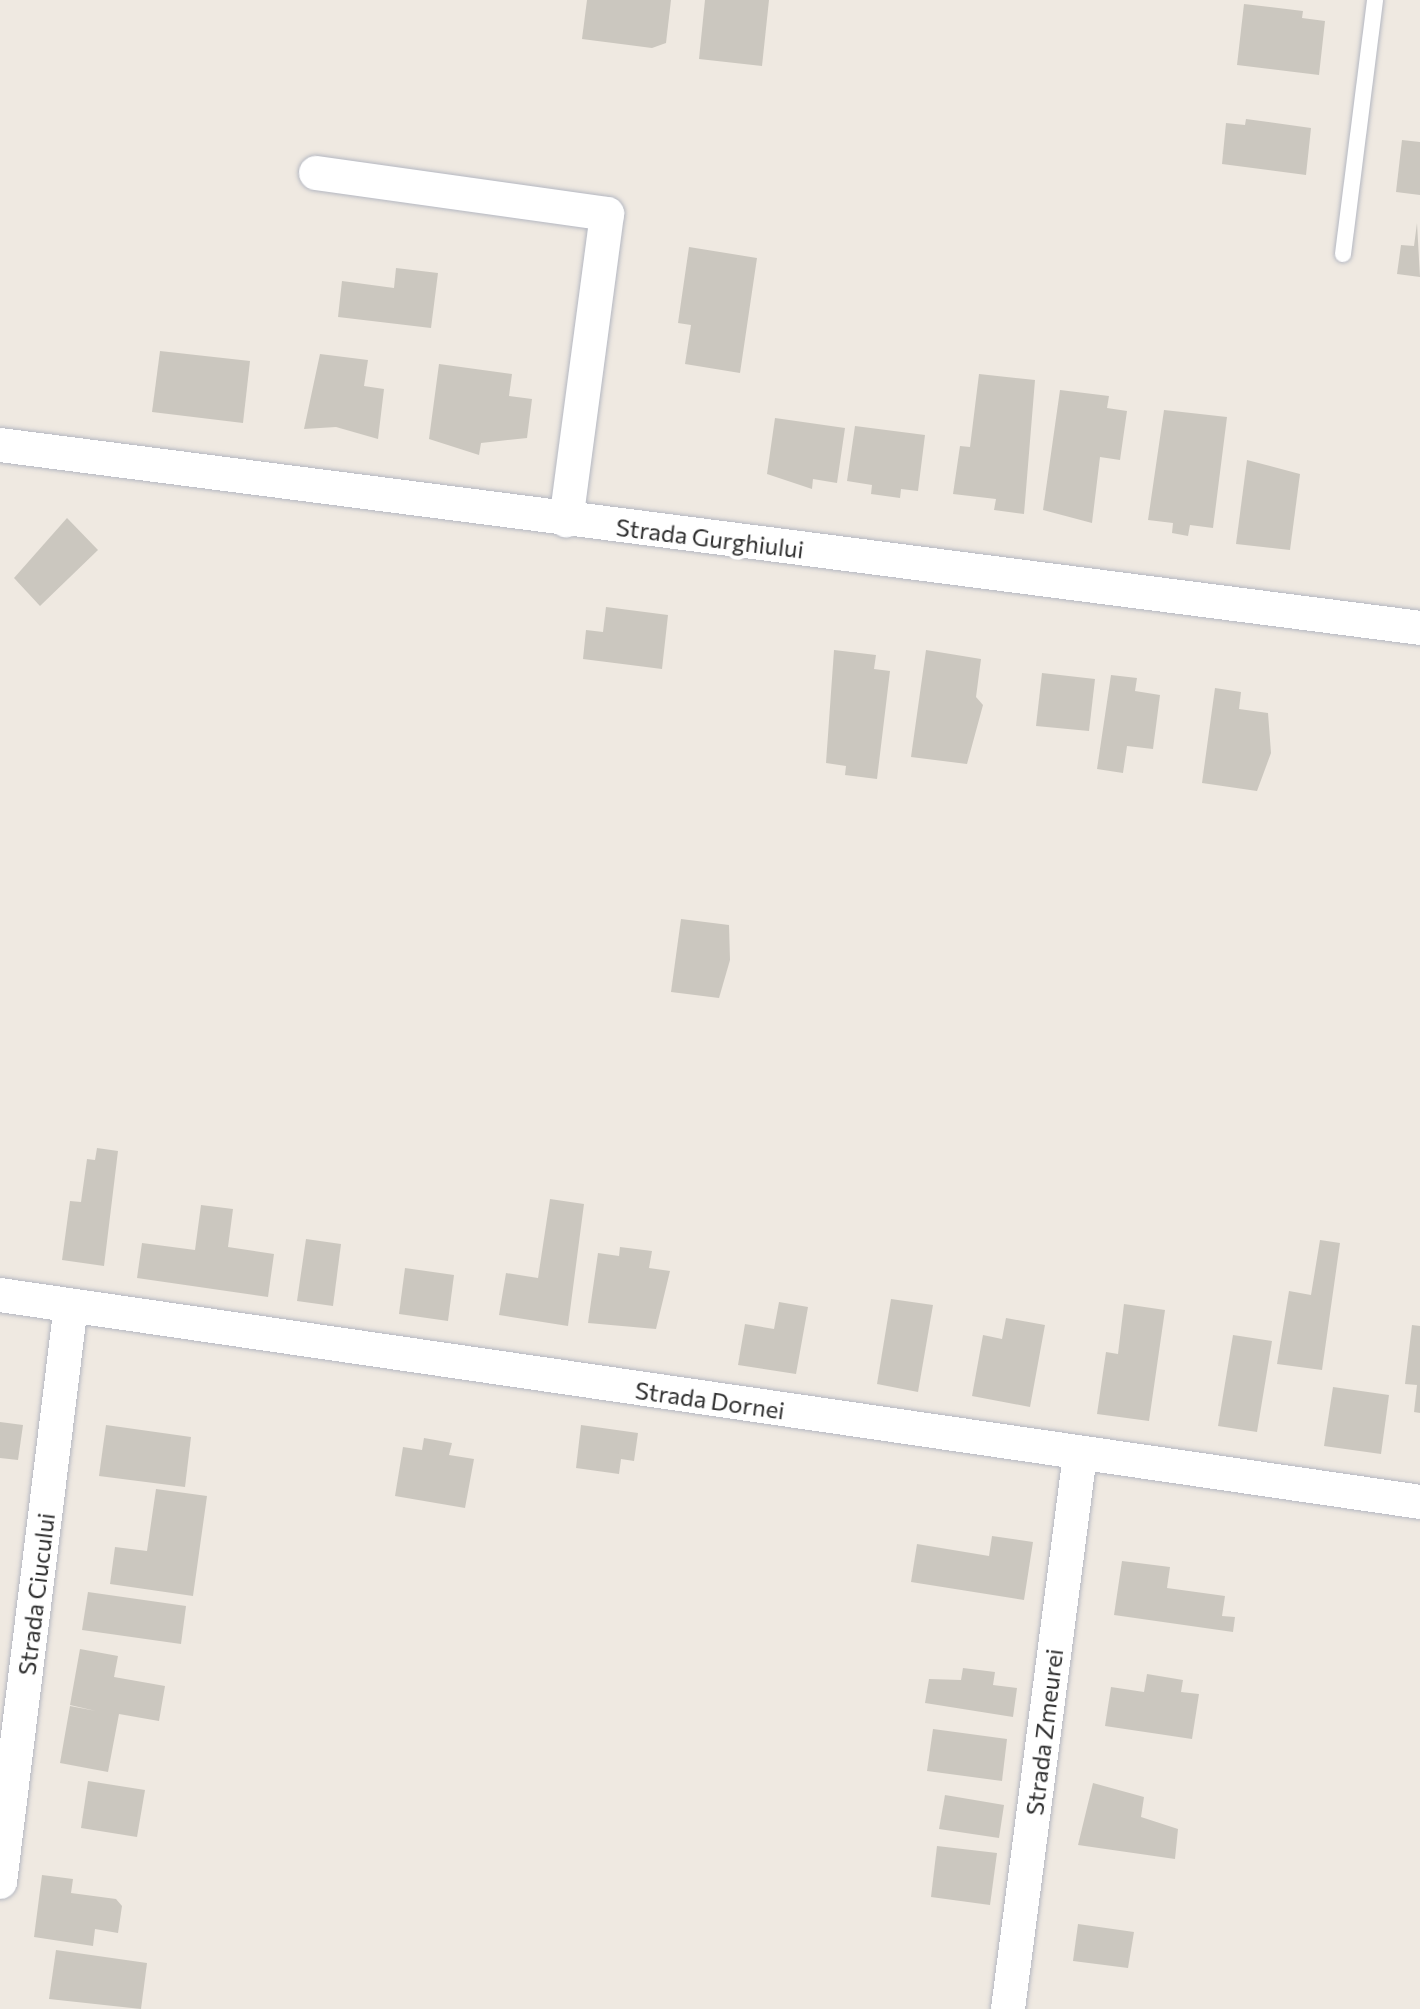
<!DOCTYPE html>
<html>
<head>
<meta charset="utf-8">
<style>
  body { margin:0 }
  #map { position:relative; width:1420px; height:2009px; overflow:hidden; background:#efe9e1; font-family:Commissioner,sans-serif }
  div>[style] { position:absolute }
  .building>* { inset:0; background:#cbc7bf }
  .roads { filter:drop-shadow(0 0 2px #b4b7c1) drop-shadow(0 0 2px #b4b7c1) }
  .service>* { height:16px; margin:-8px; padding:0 8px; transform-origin:8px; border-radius:8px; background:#fff }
  .minor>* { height:34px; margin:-17px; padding:0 17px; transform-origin:17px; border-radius:17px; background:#fff }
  span { translate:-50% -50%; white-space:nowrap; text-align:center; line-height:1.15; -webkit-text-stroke:8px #fff; paint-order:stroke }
  .street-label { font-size:24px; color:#2e2e2e }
</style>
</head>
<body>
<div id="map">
  <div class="building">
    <div style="clip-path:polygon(587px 0,671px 0,666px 43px,652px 48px,582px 39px)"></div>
    <div style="clip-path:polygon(705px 0,769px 0,762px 66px,699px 59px)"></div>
    <div style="clip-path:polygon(1244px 4px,1303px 11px,1302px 18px,1325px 21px,1319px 75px,1237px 65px)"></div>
    <div style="clip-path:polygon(1246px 119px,1311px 128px,1306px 175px,1222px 164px,1226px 123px,1245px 125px)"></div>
    <div style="clip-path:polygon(1402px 140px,1420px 142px,1420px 195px,1396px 192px)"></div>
    <div style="clip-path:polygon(1417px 223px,1420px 277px,1397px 274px,1401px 245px,1414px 246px)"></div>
    <div style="clip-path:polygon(689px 247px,757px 258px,740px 373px,685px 364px,691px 325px,678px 323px)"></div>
    <div style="clip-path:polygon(396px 268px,438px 273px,431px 328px,338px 317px,342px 281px,394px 288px)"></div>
    <div style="clip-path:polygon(160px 351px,250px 361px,243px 423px,152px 412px)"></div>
    <div style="clip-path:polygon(320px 354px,368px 360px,364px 386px,384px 389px,378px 439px,336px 427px,304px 429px)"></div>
    <div style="clip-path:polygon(439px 364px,512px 374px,509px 396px,532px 399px,527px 438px,481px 443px,479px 455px,429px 439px)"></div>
    <div style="clip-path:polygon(979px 374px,1035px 380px,1024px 514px,994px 510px,996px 499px,953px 494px,960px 446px,970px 447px)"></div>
    <div style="clip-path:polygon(1060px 390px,1109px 396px,1107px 408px,1127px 411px,1120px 460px,1100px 457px,1092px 523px,1043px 510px)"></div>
    <div style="clip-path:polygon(1164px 410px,1227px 417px,1213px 528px,1190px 525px,1188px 536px,1172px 533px,1173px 523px,1148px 520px)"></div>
    <div style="clip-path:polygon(775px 418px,845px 428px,837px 483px,813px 479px,812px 489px,767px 474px)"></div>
    <div style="clip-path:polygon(855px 426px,925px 435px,918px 491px,901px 489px,900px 498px,871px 494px,872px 485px,847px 481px)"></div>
    <div style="clip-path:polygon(1247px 460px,1300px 474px,1290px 550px,1236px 544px)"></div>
    <div style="clip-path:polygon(67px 518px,98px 550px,40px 606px,14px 578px)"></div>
    <div style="clip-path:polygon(606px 607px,668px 615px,662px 669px,583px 659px,586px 630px,603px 632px)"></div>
    <div style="clip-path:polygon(834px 650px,876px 655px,874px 669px,890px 671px,877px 779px,845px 775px,846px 766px,826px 763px)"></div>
    <div style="clip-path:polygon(926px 650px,981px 659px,976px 697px,983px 705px,967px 764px,911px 757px)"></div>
    <div style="clip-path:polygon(1042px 673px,1095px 679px,1089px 731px,1036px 726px)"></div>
    <div style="clip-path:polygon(1111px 675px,1137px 678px,1135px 691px,1160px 695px,1153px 749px,1127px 746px,1123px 773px,1097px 769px)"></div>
    <div style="clip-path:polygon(1215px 688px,1241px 692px,1239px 709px,1268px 713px,1271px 753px,1257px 791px,1202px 783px)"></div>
    <div style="clip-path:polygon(681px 919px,729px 925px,730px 960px,719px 998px,671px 992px)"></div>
    <div style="clip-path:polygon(97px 1148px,118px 1151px,104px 1266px,62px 1260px,70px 1201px,81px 1202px,87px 1159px,95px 1160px)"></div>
    <div style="clip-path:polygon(550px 1199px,584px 1204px,568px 1326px,499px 1315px,506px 1273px,538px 1278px)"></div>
    <div style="clip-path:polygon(201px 1205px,233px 1209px,228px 1247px,274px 1254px,268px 1297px,137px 1278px,142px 1243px,195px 1250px)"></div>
    <div style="clip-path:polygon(306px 1239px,341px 1244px,333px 1306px,297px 1301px)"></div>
    <div style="clip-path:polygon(1320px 1240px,1340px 1243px,1322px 1370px,1277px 1364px,1289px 1291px,1311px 1295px)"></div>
    <div style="clip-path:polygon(620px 1247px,652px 1251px,649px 1268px,670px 1271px,656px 1329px,588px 1323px,598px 1253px,619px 1256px)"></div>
    <div style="clip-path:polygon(405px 1268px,454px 1275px,448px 1321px,399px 1314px)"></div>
    <div style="clip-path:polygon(891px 1299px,933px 1305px,918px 1392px,877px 1384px)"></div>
    <div style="clip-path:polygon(779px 1302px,808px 1307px,796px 1374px,738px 1365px,745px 1324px,774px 1329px)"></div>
    <div style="clip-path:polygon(1124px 1304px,1165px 1310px,1149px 1421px,1097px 1414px,1106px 1352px,1118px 1354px)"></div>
    <div style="clip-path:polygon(1006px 1318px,1045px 1325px,1030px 1407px,972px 1396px,983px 1335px,1002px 1339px)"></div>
    <div style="clip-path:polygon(1412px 1325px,1420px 1326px,1420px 1413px,1414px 1412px,1417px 1385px,1405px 1384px)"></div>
    <div style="clip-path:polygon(1233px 1335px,1272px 1341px,1257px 1432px,1218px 1426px)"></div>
    <div style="clip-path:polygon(1333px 1387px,1389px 1395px,1381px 1454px,1324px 1446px)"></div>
    <div style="clip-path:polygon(0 1422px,23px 1425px,18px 1460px,0 1458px)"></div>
    <div style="clip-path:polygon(106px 1425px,191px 1437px,185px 1487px,99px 1476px)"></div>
    <div style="clip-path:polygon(581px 1425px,638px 1433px,634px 1461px,621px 1459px,619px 1474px,576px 1468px)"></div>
    <div style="clip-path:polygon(424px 1438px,452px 1443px,449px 1455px,474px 1459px,465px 1508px,395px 1496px,403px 1447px,422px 1450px)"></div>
    <div style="clip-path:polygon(156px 1489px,207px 1496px,193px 1596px,110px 1584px,115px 1547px,147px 1551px)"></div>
    <div style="clip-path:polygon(992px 1536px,1033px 1542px,1024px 1600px,911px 1582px,917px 1544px,989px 1556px)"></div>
    <div style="clip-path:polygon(1122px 1561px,1170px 1567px,1167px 1588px,1225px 1596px,1222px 1616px,1235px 1617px,1233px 1632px,1114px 1615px)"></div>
    <div style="clip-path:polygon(88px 1592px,186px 1606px,181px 1644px,82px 1630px)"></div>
    <div style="clip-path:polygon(80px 1649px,118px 1656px,114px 1677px,165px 1686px,159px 1721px,119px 1714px,108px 1772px,60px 1763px,70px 1706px,96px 1711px,70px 1705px)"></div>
    <div style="clip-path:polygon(963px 1668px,995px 1672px,993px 1685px,1017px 1688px,1013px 1717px,925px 1703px,929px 1679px,961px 1680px)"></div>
    <div style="clip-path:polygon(1147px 1674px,1183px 1680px,1181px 1692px,1199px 1694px,1192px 1739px,1105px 1726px,1111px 1687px,1144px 1692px)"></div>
    <div style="clip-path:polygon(933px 1729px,1007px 1739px,1002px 1781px,927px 1771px)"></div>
    <div style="clip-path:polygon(88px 1781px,145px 1790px,137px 1837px,81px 1828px)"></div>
    <div style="clip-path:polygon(1093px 1783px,1144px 1797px,1141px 1817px,1178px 1829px,1175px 1859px,1078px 1845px)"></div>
    <div style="clip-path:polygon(945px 1795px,1004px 1805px,999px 1838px,939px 1829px)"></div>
    <div style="clip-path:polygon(937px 1846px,997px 1853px,990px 1905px,931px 1897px)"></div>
    <div style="clip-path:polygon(42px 1875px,73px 1879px,71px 1893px,116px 1899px,122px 1906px,118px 1933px,95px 1929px,93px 1946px,34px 1937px)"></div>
    <div style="clip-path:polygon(1078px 1924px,1134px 1932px,1128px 1968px,1073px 1961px)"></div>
    <div style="clip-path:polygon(56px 1950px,147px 1963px,141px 2009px,49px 1999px)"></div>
  </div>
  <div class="roads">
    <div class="service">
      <div style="left:1343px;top:254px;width:256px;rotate:-82.8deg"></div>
    </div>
    <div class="minor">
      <div style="left:316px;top:173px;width:294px;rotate:8deg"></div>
      <div style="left:607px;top:214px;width:309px;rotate:97.6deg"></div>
      <div style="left:0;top:445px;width:1432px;rotate:7.34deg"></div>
      <div style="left:0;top:1295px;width:1435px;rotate:8.29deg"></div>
      <div style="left:0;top:1882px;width:581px;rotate:-82.99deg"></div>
      <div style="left:1008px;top:2009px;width:559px;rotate:-82.6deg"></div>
    </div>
  </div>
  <div class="street-label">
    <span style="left:710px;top:538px;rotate:7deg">Strada Gurghiului</span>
    <span style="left:710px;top:1400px;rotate:8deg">Strada Dornei</span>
    <span style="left:36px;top:1594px;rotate:-83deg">Strada Ciucului</span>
    <span style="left:1044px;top:1732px;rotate:-83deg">Strada Zmeurei</span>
  </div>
</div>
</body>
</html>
